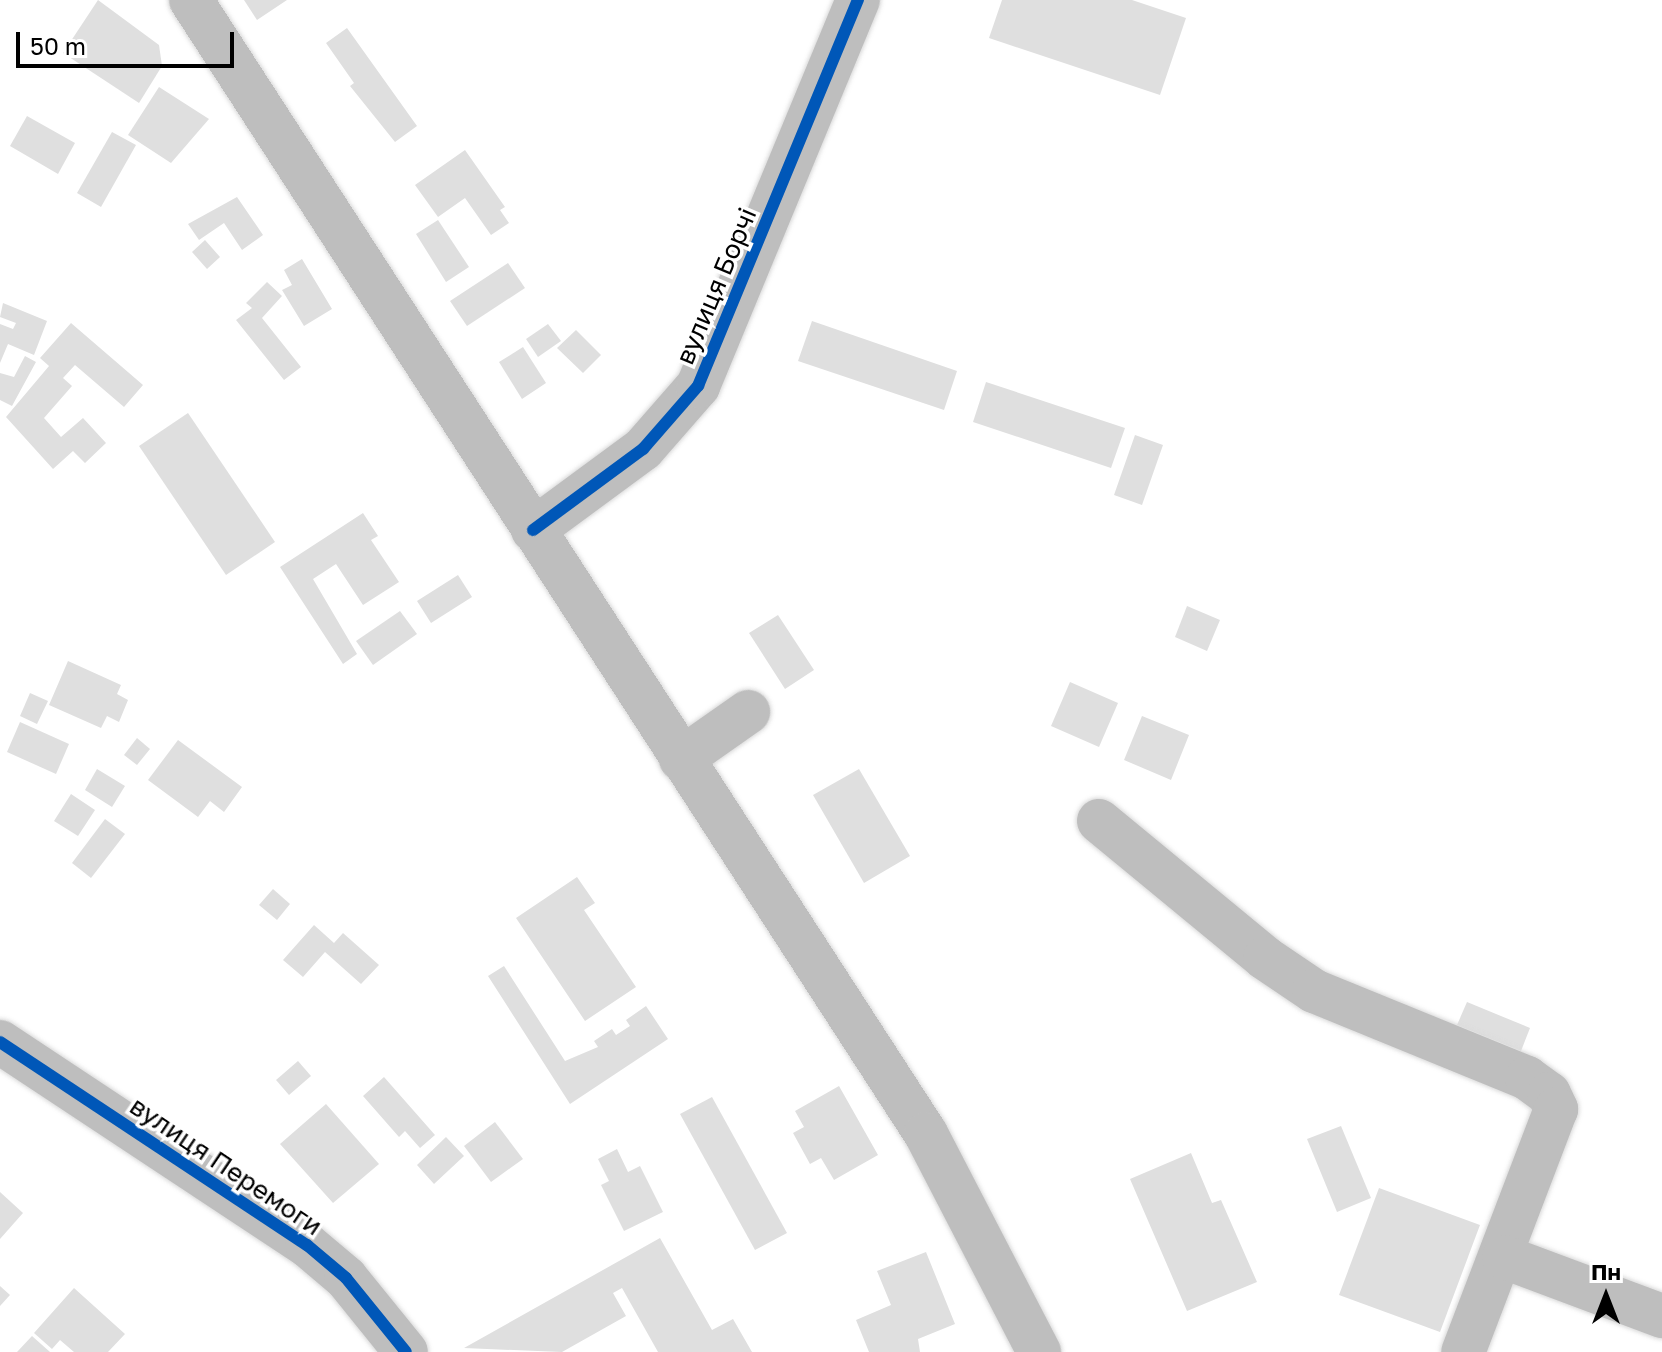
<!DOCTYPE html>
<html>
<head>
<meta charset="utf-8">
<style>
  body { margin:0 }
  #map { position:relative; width:1662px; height:1352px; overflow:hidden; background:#fff; font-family:"Golos Text",sans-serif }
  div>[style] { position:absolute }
  .building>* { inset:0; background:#dfdfdf }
  .roads { filter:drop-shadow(0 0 2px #dbdbdb) drop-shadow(0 0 2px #dbdbdb) }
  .minor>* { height:44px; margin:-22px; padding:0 22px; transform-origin:22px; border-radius:22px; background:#bebebe }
  .major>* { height:44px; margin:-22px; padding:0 22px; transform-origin:22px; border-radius:22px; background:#bebebe }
  .cycleway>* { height:12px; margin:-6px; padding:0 6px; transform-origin:6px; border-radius:6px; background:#0057b8 }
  span { translate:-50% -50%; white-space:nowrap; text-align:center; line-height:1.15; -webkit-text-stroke:7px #fff; paint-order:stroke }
  .street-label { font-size:26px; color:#000 }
  .north { position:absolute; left:1566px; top:1256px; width:80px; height:80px; -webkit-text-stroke:6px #fff; paint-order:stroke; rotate:0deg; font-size:22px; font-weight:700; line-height:32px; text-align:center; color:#000 }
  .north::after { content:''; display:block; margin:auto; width:28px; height:36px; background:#000; clip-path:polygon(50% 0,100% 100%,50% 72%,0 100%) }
  .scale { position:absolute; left:16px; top:32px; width:218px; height:36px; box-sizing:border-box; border:4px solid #000; border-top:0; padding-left:10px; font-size:24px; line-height:28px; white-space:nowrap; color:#000; -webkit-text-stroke:6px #fff; paint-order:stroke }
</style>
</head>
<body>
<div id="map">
  <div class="building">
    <div style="clip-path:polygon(98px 0,159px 45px,162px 66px,139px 103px,63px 53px)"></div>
    <div style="clip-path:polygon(244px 0,287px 0,257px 20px)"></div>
    <div style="clip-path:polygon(1002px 0,1132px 0,1186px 18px,1160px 95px,989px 38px)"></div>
    <div style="clip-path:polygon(347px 28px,417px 126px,395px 142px,350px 86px,354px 83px,326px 43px)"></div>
    <div style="clip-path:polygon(159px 87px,209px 119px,171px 163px,128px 135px)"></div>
    <div style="clip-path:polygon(27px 116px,75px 143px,58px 174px,10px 146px)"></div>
    <div style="clip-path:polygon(112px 132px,136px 145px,101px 207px,77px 193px)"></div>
    <div style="clip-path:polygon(465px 150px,505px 207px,500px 210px,509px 223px,491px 235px,465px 198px,438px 217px,415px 185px)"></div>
    <div style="clip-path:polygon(237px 197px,263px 235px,242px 250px,224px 223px,199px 240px,188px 224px)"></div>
    <div style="clip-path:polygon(438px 220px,469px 267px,446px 282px,416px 234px)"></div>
    <div style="clip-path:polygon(205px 240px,220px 257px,207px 269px,192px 252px)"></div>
    <div style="clip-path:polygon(302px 259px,332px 309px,304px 326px,282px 290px,292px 285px,284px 270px)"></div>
    <div style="clip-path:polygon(508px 263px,525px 288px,467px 326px,450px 301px)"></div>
    <div style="clip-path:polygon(267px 282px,282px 296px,262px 318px,301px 367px,284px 380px,236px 320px,252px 308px,246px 303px)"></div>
    <div style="clip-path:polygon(3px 303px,47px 321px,34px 355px,8px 344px,0 363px,0 324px,13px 329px,16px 323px,0 317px)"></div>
    <div style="clip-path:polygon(812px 321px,957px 371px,944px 410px,798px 361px)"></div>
    <div style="clip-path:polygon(71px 323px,143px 385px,124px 407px,75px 365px,63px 378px,72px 386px,44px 418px,61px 437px,83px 418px,106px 443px,85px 463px,73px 451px,53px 469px,6px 417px,49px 366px,40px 358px)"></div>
    <div style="clip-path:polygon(548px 324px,561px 341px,538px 357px,526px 339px)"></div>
    <div style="clip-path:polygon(576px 330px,601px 355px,583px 373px,557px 348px)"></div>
    <div style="clip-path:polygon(523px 347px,546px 383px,522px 399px,499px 362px)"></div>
    <div style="clip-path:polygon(25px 356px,36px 362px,12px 406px,0 400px,0 373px,14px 377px)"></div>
    <div style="clip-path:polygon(986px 382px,1125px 428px,1111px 468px,973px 422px)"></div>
    <div style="clip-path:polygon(188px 413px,275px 542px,226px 575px,139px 446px)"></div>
    <div style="clip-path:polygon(1135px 435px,1163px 445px,1142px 505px,1114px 495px)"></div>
    <div style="clip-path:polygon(363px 513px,378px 536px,371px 540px,399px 582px,363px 605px,336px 564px,313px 579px,357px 654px,343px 664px,280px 567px)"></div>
    <div style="clip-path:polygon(458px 575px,472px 597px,431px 623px,417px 601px)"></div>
    <div style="clip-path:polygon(1187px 606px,1220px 620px,1207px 651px,1175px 637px)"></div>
    <div style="clip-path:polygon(400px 611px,417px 634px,373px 665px,356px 641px)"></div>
    <div style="clip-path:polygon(778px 615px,814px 670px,785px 689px,749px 633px)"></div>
    <div style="clip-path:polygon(68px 661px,121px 685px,117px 694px,128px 700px,119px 722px,107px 716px,101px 728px,49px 705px)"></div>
    <div style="clip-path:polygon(1070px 682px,1118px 703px,1099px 747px,1051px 726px)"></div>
    <div style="clip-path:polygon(30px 693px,48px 701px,37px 724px,20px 716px)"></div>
    <div style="clip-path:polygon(1142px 716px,1189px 735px,1171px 780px,1124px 760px)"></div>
    <div style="clip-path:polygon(20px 722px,69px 744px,56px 774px,7px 752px)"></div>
    <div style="clip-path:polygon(137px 738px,150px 749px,137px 765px,124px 755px)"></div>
    <div style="clip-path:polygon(178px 740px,242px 787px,224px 812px,210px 801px,198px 817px,148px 780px)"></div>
    <div style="clip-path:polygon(97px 769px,125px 786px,112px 807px,85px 790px)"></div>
    <div style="clip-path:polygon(859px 769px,910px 856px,864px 883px,813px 795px)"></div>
    <div style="clip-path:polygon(71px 794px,95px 810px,78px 836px,54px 821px)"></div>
    <div style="clip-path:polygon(105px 819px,125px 834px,91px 878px,72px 863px)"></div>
    <div style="clip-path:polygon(577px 877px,595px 903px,584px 910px,636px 987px,585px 1021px,516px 918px)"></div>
    <div style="clip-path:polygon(273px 889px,290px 904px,277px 920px,259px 905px)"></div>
    <div style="clip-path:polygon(314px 925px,334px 943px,343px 933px,379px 965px,361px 984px,325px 952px,303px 977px,283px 960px)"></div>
    <div style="clip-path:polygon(504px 966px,565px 1061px,598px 1047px,594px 1041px,612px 1029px,616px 1035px,630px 1026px,626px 1020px,646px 1006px,668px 1039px,570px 1104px,488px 976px)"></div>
    <div style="clip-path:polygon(1467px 1002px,1530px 1028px,1521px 1051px,1457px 1025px)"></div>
    <div style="clip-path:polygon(298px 1061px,311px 1076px,289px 1095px,276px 1080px)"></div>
    <div style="clip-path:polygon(384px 1077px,435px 1135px,420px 1148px,405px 1131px,399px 1137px,363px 1096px)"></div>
    <div style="clip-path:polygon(839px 1086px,878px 1155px,834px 1180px,821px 1158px,810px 1164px,793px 1133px,804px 1127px,795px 1111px)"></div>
    <div style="clip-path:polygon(712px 1097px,787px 1233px,755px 1250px,680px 1114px)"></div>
    <div style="clip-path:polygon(326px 1104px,379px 1164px,333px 1203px,280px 1144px)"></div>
    <div style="clip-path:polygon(495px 1122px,523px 1159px,491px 1182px,464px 1146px)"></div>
    <div style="clip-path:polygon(1341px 1126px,1371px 1198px,1337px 1212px,1307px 1139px)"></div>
    <div style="clip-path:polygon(446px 1137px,464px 1156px,434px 1184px,417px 1165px)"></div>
    <div style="clip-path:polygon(617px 1149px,628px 1172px,640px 1166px,663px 1212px,624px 1231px,601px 1185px,609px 1181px,598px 1159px)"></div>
    <div style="clip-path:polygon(1191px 1153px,1212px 1203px,1221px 1200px,1257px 1282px,1187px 1311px,1130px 1179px)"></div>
    <div style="clip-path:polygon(1379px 1188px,1480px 1225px,1440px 1332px,1339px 1295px)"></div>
    <div style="clip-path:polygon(0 1192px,23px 1213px,0 1239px)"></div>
    <div style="clip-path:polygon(660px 1238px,712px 1330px,733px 1319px,752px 1352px,658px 1352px,622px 1288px,613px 1293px,626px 1316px,562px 1352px,464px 1348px)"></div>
    <div style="clip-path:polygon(926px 1252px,955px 1324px,918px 1339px,920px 1352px,869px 1352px,856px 1320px,891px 1305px,877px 1271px)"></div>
    <div style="clip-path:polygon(0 1286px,10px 1295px,0 1306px)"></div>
    <div style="clip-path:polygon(74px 1288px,125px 1334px,108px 1352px,74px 1352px,60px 1340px,52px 1349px,34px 1333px)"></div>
    <div style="clip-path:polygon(32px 1336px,50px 1352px,17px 1352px)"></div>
  </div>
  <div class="roads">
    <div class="minor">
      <div style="left:533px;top:530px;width:137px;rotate:-36.4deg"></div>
      <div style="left:643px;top:449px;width:84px;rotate:-48.9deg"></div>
      <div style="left:698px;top:386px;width:418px;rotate:-67.5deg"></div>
      <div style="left:681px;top:759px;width:82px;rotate:-35deg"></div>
      <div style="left:1099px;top:821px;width:215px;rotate:39.5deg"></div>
      <div style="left:1265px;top:958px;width:59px;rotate:34deg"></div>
      <div style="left:1314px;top:991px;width:230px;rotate:22.2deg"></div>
      <div style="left:1527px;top:1078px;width:27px;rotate:36deg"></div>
      <div style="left:1549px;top:1094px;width:17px;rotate:65deg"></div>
      <div style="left:1556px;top:1109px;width:260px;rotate:110.9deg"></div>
      <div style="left:0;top:1042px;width:368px;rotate:33.5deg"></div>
      <div style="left:307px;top:1245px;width:51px;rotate:40.2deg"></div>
      <div style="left:346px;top:1278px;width:95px;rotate:51deg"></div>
      <div style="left:1504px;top:1257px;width:169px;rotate:20.5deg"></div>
    </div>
    <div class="major">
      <div style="left:191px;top:0;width:1351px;rotate:57.05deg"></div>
      <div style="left:926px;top:1134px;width:246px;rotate:62.6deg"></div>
    </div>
  </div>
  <div class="cycleway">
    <div style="left:533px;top:530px;width:137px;rotate:-36.4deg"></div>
    <div style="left:643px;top:449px;width:84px;rotate:-48.9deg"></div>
    <div style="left:698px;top:386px;width:418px;rotate:-67.5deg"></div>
    <div style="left:0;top:1042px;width:368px;rotate:33.5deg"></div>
    <div style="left:307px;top:1245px;width:51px;rotate:40.2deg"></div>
    <div style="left:346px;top:1278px;width:95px;rotate:51deg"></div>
  </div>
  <div class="street-label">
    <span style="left:716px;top:286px;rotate:-67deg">вулиця Борчі</span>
    <span style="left:226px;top:1166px;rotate:34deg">вулиця Перемоги</span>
  </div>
  <div class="north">Пн</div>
  <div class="scale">50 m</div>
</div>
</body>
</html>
